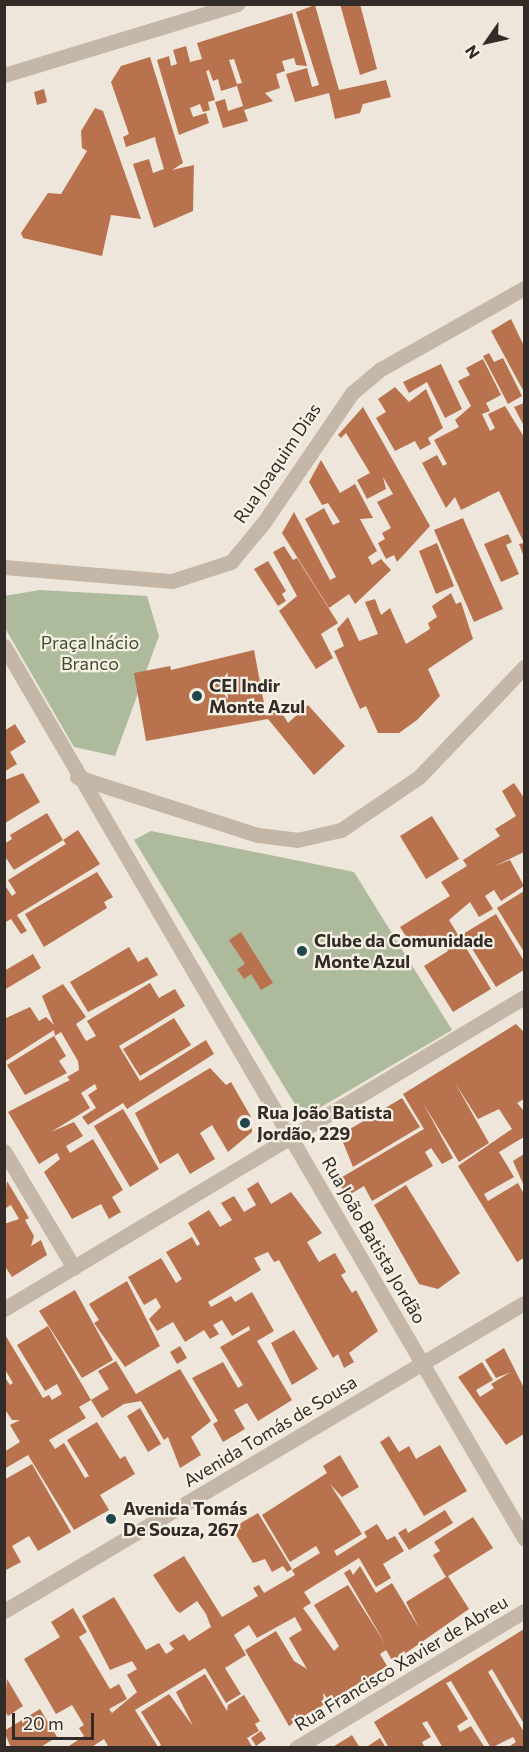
<!DOCTYPE html>
<html>
<head>
<meta charset="utf-8">
<style>
  body { margin:0 }
  #map { position:relative; width:529px; height:1752px; overflow:hidden; background:#eee6da; font-family:Commissioner,sans-serif }
  div>[style] { position:absolute }
  .green>* { inset:0; background:#adbb9c }
  .building>* { inset:0; background:#b8724e }
  .street>* { height:15px; margin:-7.5px; padding:0 7.5px; transform-origin:7.5px; border-radius:7.5px; background:#c4b7a7 }
  .dots>* { width:16px; height:16px; translate:-50% -50%; box-sizing:border-box; border:3px solid #f6f0e5; border-radius:50% }
  span { translate:-50% -50%; white-space:nowrap; text-align:center; line-height:1.15; -webkit-text-stroke:4.5px #f6f0e5; paint-order:stroke }
  .street-label { font-size:18px; color:#322b27 }
  .park-label { font-size:18px; color:#3e4d2d }
  .poi-label { font-size:18px; color:#322b27; font-weight:700 }
  .left { translate:0 -50%; text-align:left }
  .frame { position:absolute; inset:0; border:6px solid #322b27; pointer-events:none }
  .north { position:absolute; left:457px; top:12px; width:60px; height:60px; -webkit-text-stroke:4px #f6f0e5; paint-order:stroke; rotate:236deg; font-size:16px; font-weight:700; line-height:24px; text-align:center; color:#322b27 }
  .north::after { content:''; display:block; margin:auto; width:21px; height:27px; background:#322b27; clip-path:polygon(50% 0,100% 100%,50% 72%,0 100%) }
  .scale { position:absolute; left:12px; top:1713px; width:82px; height:27px; box-sizing:border-box; border:3px solid #322b27; border-top:0; padding-left:8px; font-size:18px; line-height:21px; white-space:nowrap; color:#322b27; -webkit-text-stroke:4px #f6f0e5; paint-order:stroke }
</style>
</head>
<body>
<div id="map">
  <div class="green">
    <div style="clip-path:polygon(40px 590px,147px 596px,159px 636px,115px 756px,74px 747px,5px 628px,4px 596px)"></div>
    <div style="clip-path:polygon(151px 831px,354px 872px,452px 1030px,316px 1110px,296px 1106px,134px 840px)"></div>
  </div>
  <div class="building">
    <div style="clip-path:polygon(340px 4px,360px 4px,377px 69px,360px 75px)"></div>
    <div style="clip-path:polygon(315px 5px,339px 90px,386px 80px,391px 97px,363px 104px,360px 113px,335px 119px,329px 93px,295px 102px,286px 74px,307px 68px,312px 87px,319px 85px,296px 12px)"></div>
    <div style="clip-path:polygon(evenodd,292px 13px,307px 66px,296px 65px,294px 58px,282px 61px,285px 71px,276px 74px,280px 88px,265px 93px,273px 101px,244px 110px,248px 121px,223px 128px,215px 102px,225px 99px,228px 111px,243px 106px,237px 86px,221px 91px,218px 79px,213px 81px,209px 70px,206px 71px,215px 100px,208px 102px,210px 110px,203px 112px,200px 104px,190px 108px,193px 117px,206px 113px,209px 123px,179px 135px,157px 60px,169px 56px,171px 66px,177px 64px,173px 50px,186px 46px,190px 62px,202px 59px,197px 43px,292px 13px,234px 59px,242px 83px,237px 84px,229px 60px,234px 59px)"></div>
    <div style="clip-path:polygon(150px 57px,183px 163px,172px 170px,194px 165px,193px 211px,154px 228px,133px 164px,149px 159px,153px 173px,164px 169px,156px 142px,155px 137px,126px 147px,123px 137px,129px 134px,111px 82px,121px 66px)"></div>
    <div style="clip-path:polygon(44px 89px,47px 102px,37px 105px,34px 92px)"></div>
    <div style="clip-path:polygon(95px 108px,103px 111px,141px 219px,111px 215px,102px 256px,23px 238px,21px 233px,48px 193px,61px 194px,87px 151px,82px 148px,81px 131px)"></div>
    <div style="clip-path:polygon(511px 319px,524px 346px,524px 392px,491px 331px)"></div>
    <div style="clip-path:polygon(489px 353px,494px 362px,503px 358px,522px 396px,508px 404px,483px 356px)"></div>
    <div style="clip-path:polygon(483px 359px,501px 395px,486px 403px,490px 411px,482px 414px,490px 431px,495px 428px,488px 414px,505px 406px,524px 437px,524px 557px,519px 544px,524px 543px,499px 491px,461px 510px,455px 497px,446px 508px,422px 463px,437px 455px,443px 466px,447px 464px,434px 440px,459px 427px,455px 420px,471px 406px,458px 381px,470px 375px,466px 368px)"></div>
    <div style="clip-path:polygon(441px 364px,462px 409px,445px 418px,427px 382px,409px 393px,403px 382px)"></div>
    <div style="clip-path:polygon(395px 387px,409px 402px,426px 389px,443px 428px,428px 438px,431px 444px,420px 450px,415px 441px,395px 451px,376px 418px,386px 412px,378px 399px)"></div>
    <div style="clip-path:polygon(524px 403px,524px 426px,514px 407px)"></div>
    <div style="clip-path:polygon(363px 407px,430px 526px,397px 562px,394px 555px,386px 559px,378px 543px,385px 539px,382px 533px,391px 528px,377px 502px,393px 494px,383px 477px,386px 489px,367px 499px,357px 480px,370px 473px,346px 433px,341px 438px,338px 435px)"></div>
    <div style="clip-path:polygon(321px 460px,340px 493px,355px 484px,373px 518px,360px 519px,377px 551px,368px 557px,372px 565px,381px 559px,391px 570px,355px 604px,349px 594px,329px 608px,282px 533px,294px 512px,330px 580px,336px 577px,305px 519px,324px 508px,333px 525px,340px 522px,328px 503px,322px 505px,309px 482px)"></div>
    <div style="clip-path:polygon(463px 518px,503px 609px,474px 622px,434px 530px)"></div>
    <div style="clip-path:polygon(508px 534px,512px 542px,506px 545px,519px 574px,501px 582px,484px 544px)"></div>
    <div style="clip-path:polygon(437px 543px,454px 586px,436px 594px,419px 551px)"></div>
    <div style="clip-path:polygon(284px 546px,293px 560px,297px 558px,338px 623px,321px 634px,333px 658px,316px 669px,279px 611px,297px 596px,273px 552px)"></div>
    <div style="clip-path:polygon(268px 561px,286px 591px,282px 594px,286px 601px,278px 606px,254px 569px)"></div>
    <div style="clip-path:polygon(451px 593px,456px 604px,461px 602px,473px 639px,428px 669px,440px 696px,417px 720px,399px 733px,378px 733px,366px 706px,360px 709px,334px 651px,344px 646px,337px 629px,348px 617px,359px 641px,378px 634px,365px 602px,375px 599px,381px 615px,390px 608px,406px 644px,430px 629px,428px 623px,437px 617px,432px 606px)"></div>
    <div style="clip-path:polygon(254px 650px,266px 714px,281px 711px,288px 723px,308px 705px,345px 746px,314px 775px,268px 719px,146px 741px,134px 673px,170px 666px,171px 670px)"></div>
    <div style="clip-path:polygon(15px 724px,26px 742px,10px 752px,17px 764px,4px 772px,4px 731px)"></div>
    <div style="clip-path:polygon(23px 773px,40px 802px,5px 823px,5px 780px)"></div>
    <div style="clip-path:polygon(514px 783px,524px 798px,524px 852px,495px 866px,510px 860px,524px 886px,501px 901px,494px 890px,485px 896px,493px 909px,479px 917px,470px 902px,449px 920px,491px 989px,453px 1012px,424px 966px,448px 951px,440px 937px,428px 944px,424px 937px,411px 944px,400px 927px,450px 896px,441px 882px,467px 866px,463px 860px,500px 836px,495px 829px,516px 816px,502px 791px)"></div>
    <div style="clip-path:polygon(47px 813px,63px 840px,78px 830px,100px 864px,17px 915px,27px 931px,21px 934px,11px 919px,4px 923px,4px 884px,12px 896px,16px 893px,8px 880px,66px 844px,63px 840px,14px 870px,4px 855px,4px 844px,12px 839px,10px 835px)"></div>
    <div style="clip-path:polygon(432px 816px,459px 859px,426px 879px,400px 836px)"></div>
    <div style="clip-path:polygon(97px 872px,113px 897px,104px 902px,107px 908px,44px 947px,25px 914px)"></div>
    <div style="clip-path:polygon(524px 891px,524px 952px,497px 908px)"></div>
    <div style="clip-path:polygon(496px 914px,524px 961px,524px 970px,496px 987px,463px 934px)"></div>
    <div style="clip-path:polygon(241px 932px,273px 983px,261px 990px,251px 974px,244px 979px,237px 969px,245px 964px,229px 940px)"></div>
    <div style="clip-path:polygon(129px 947px,138px 962px,147px 957px,158px 975px,88px 1012px,70px 982px)"></div>
    <div style="clip-path:polygon(33px 954px,41px 968px,4px 990px,4px 971px)"></div>
    <div style="clip-path:polygon(150px 983px,159px 998px,175px 989px,185px 1006px,119px 1046px,140px 1081px,206px 1040px,214px 1054px,127px 1109px,123px 1103px,88px 1125px,82px 1117px,96px 1108px,88px 1095px,97px 1089px,95px 1084px,81px 1093px,90px 1108px,51px 1132px,74px 1122px,83px 1136px,66px 1146px,70px 1153px,93px 1139px,123px 1190px,112px 1197px,121px 1212px,109px 1219px,101px 1204px,72px 1219px,44px 1172px,60px 1159px,57px 1153px,39px 1164px,8px 1112px,70px 1080px,67px 1077px,79px 1070px,78px 1061px,61px 1032px,55px 1036px,54px 1030px,4px 1062px,4px 1019px,30px 1007px,39px 1021px,46px 1017px,54px 1025px,42px 996px,63px 984px,86px 1017px,76px 1024px,86px 1041px,96px 1036px,87px 1021px)"></div>
    <div style="clip-path:polygon(174px 1018px,191px 1045px,140px 1076px,123px 1049px)"></div>
    <div style="clip-path:polygon(516px 1024px,524px 1032px,524px 1099px,517px 1103px,524px 1111px,524px 1137px,499px 1152px,514px 1177px,484px 1194px,488px 1201px,518px 1183px,524px 1194px,524px 1258px,517px 1262px,458px 1166px,512px 1129px,499px 1109px,478px 1119px,455px 1083px,489px 1143px,459px 1162px,423px 1103px,453px 1158px,442px 1164px,431px 1148px,425px 1152px,433px 1166px,372px 1201px,364px 1186px,347px 1196px,337px 1180px,424px 1129px,403px 1094px)"></div>
    <div style="clip-path:polygon(54px 1036px,66px 1056px,59px 1061px,67px 1073px,25px 1095px,7px 1065px)"></div>
    <div style="clip-path:polygon(210px 1068px,226px 1085px,231px 1082px,251px 1117px,252px 1132px,228px 1152px,212px 1125px,200px 1133px,215px 1159px,190px 1174px,178px 1153px,160px 1164px,135px 1113px)"></div>
    <div style="clip-path:polygon(402px 1098px,420px 1127px,353px 1167px,340px 1135px)"></div>
    <div style="clip-path:polygon(123px 1109px,159px 1169px,130px 1187px,94px 1126px)"></div>
    <div style="clip-path:polygon(524px 1154px,524px 1186px,513px 1161px)"></div>
    <div style="clip-path:polygon(7px 1181px,29px 1218px,25px 1220px,34px 1236px,31px 1246px,41px 1240px,47px 1255px,12px 1277px,4px 1265px,4px 1224px,19px 1219px,11px 1205px,4px 1209px)"></div>
    <div style="clip-path:polygon(258px 1182px,271px 1204px,291px 1192px,322px 1233px,307px 1242px,319px 1262px,335px 1253px,346px 1272px,341px 1275px,352px 1293px,356px 1290px,378px 1331px,349px 1353px,354px 1362px,344px 1368px,338px 1354px,333px 1358px,279px 1260px,274px 1262px,268px 1252px,254px 1258px,261px 1270px,208px 1302px,211px 1307px,231px 1296px,235px 1302px,252px 1292px,274px 1331px,257px 1341px,292px 1400px,258px 1421px,247px 1403px,234px 1410px,245px 1429px,223px 1442px,213px 1424px,218px 1421px,192px 1378px,223px 1362px,238px 1388px,243px 1385px,220px 1347px,250px 1330px,249px 1326px,232px 1336px,222px 1320px,213px 1325px,219px 1334px,210px 1339px,204px 1330px,185px 1342px,173px 1322px,157px 1331px,149px 1319px,161px 1307px,156px 1298px,144px 1305px,128px 1277px,161px 1258px,176px 1283px,182px 1279px,166px 1252px,192px 1237px,197px 1246px,200px 1244px,188px 1223px,209px 1210px,220px 1227px,232px 1220px,221px 1203px,234px 1196px,244px 1212px,256px 1205px,247px 1189px)"></div>
    <div style="clip-path:polygon(406px 1185px,460px 1273px,438px 1289px,419px 1284px,374px 1205px)"></div>
    <div style="clip-path:polygon(127px 1281px,160px 1346px,125px 1367px,94px 1323px,99px 1320px,89px 1304px)"></div>
    <div style="clip-path:polygon(75px 1290px,113px 1360px,82px 1378px,39px 1311px)"></div>
    <div style="clip-path:polygon(48px 1326px,91px 1400px,79px 1407px,86px 1418px,49px 1440px,55px 1449px,64px 1443px,85px 1478px,89px 1476px,67px 1440px,97px 1422px,120px 1459px,125px 1456px,135px 1474px,100px 1495px,109px 1510px,74px 1530px,28px 1455px,4px 1469px,4px 1452px,20px 1442px,10px 1425px,20px 1420px,12px 1420px,4px 1408px,4px 1376px,10px 1385px,13px 1383px,4px 1368px,4px 1333px,43px 1398px,49px 1395px,52px 1400px,62px 1394px,57px 1384px,45px 1391px,17px 1345px)"></div>
    <div style="clip-path:polygon(294px 1330px,318px 1369px,292px 1385px,271px 1343px)"></div>
    <div style="clip-path:polygon(180px 1346px,187px 1358px,177px 1364px,170px 1352px)"></div>
    <div style="clip-path:polygon(504px 1348px,524px 1388px,524px 1434px,506px 1445px,458px 1377px,482px 1362px,493px 1380px,476px 1390px,480px 1397px,494px 1388px,491px 1384px,511px 1372px,496px 1378px,485px 1360px)"></div>
    <div style="clip-path:polygon(116px 1361px,136px 1394px,180px 1369px,211px 1421px,191px 1437px,201px 1455px,180px 1468px,168px 1437px,164px 1440px,141px 1401px,124px 1404px,102px 1418px,91px 1400px,109px 1389px,98px 1371px)"></div>
    <div style="clip-path:polygon(140px 1408px,161px 1444px,148px 1452px,127px 1416px)"></div>
    <div style="clip-path:polygon(389px 1436px,399px 1452px,409px 1446px,416px 1459px,440px 1445px,467px 1491px,424px 1516px,380px 1442px)"></div>
    <div style="clip-path:polygon(340px 1455px,359px 1487px,342px 1497px,330px 1484px,362px 1534px,334px 1551px,337px 1556px,367px 1537px,364px 1532px,377px 1524px,387px 1540px,395px 1536px,404px 1551px,383px 1564px,391px 1578px,376px 1587px,359px 1558px,304px 1592px,311px 1603px,303px 1608px,334px 1651px,339px 1646px,314px 1605px,348px 1585px,386px 1645px,344px 1573px,350px 1569px,353px 1575px,360px 1566px,376px 1593px,392px 1583px,419px 1628px,406px 1602px,446px 1577px,433px 1555px,440px 1551px,434px 1542px,473px 1517px,493px 1548px,448px 1576px,469px 1609px,393px 1662px,386px 1650px,380px 1654px,387px 1666px,289px 1726px,245px 1650px,276px 1631px,294px 1661px,307px 1669px,289px 1638px,302px 1630px,295px 1617px,257px 1638px,249px 1625px,234px 1635px,246px 1655px,225px 1668px,241px 1694px,226px 1703px,205px 1668px,135px 1710px,158px 1747px,161px 1745px,141px 1712px,169px 1694px,193px 1726px,176px 1692px,205px 1674px,227px 1711px,228px 1705px,244px 1695px,260px 1721px,255px 1724px,259px 1731px,247px 1738px,253px 1748px,109px 1748px,104px 1739px,90px 1748px,66px 1748px,84px 1736px,79px 1728px,84px 1725px,72px 1705px,56px 1714px,24px 1659px,60px 1637px,51px 1622px,73px 1608px,87px 1632px,79px 1637px,110px 1689px,119px 1684px,127px 1699px,109px 1709px,112px 1713px,137px 1692px,127px 1675px,137px 1669px,132px 1661px,110px 1670px,82px 1616px,114px 1597px,146px 1650px,159px 1643px,166px 1654px,174px 1649px,169px 1643px,184px 1634px,189px 1641px,211px 1627px,206px 1614px,197px 1601px,180px 1613px,176px 1610px,153px 1575px,184px 1556px,222px 1617px,258px 1596px,253px 1588px,259px 1585px,264px 1593px,295px 1575px,292px 1570px,320px 1553px,316px 1546px,290px 1562px,262px 1515px,327px 1473px,323px 1466px)"></div>
    <div style="clip-path:polygon(32px 1464px,71px 1532px,38px 1551px,29px 1536px,12px 1546px,21px 1562px,4px 1571px,4px 1480px)"></div>
    <div style="clip-path:polygon(445px 1510px,453px 1523px,409px 1550px,398px 1533px,406px 1528px,408px 1533px)"></div>
    <div style="clip-path:polygon(258px 1513px,292px 1569px,287px 1572px,283px 1566px,272px 1572px,265px 1559px,253px 1563px,232px 1528px)"></div>
    <div style="clip-path:polygon(524px 1629px,524px 1724px,492px 1669px,488px 1672px,524px 1732px,524px 1748px,507px 1748px,516px 1742px,513px 1737px,491px 1748px,451px 1681px,446px 1683px,468px 1719px,457px 1726px,460px 1732px,471px 1726px,485px 1748px,443px 1748px,427px 1721px,422px 1723px,431px 1737px,422px 1742px,425px 1748px,389px 1748px,374px 1722px)"></div>
    <div style="clip-path:polygon(7px 1679px,23px 1706px,8px 1716px,4px 1710px)"></div>
    <div style="clip-path:polygon(40px 1709px,57px 1737px,39px 1748px,11px 1748px,4px 1731px)"></div>
    <div style="clip-path:polygon(261px 1731px,266px 1739px,256px 1746px,251px 1738px)"></div>
    <div style="clip-path:polygon(352px 1735px,360px 1748px,331px 1748px,349px 1737px)"></div>
    <div style="clip-path:polygon(380px 1738px,386px 1748px,365px 1748px)"></div>
  </div>
  <div class="street">
    <div style="left:4px;top:75px;width:244px;rotate:-16.9deg"></div>
    <div style="left:4px;top:567px;width:169px;rotate:4.8deg"></div>
    <div style="left:172px;top:581px;width:62px;rotate:-17.9deg"></div>
    <div style="left:231px;top:562px;width:52px;rotate:-50.5deg"></div>
    <div style="left:264px;top:522px;width:156px;rotate:-55.7deg"></div>
    <div style="left:352px;top:393px;width:38px;rotate:-40deg"></div>
    <div style="left:381px;top:369px;width:164px;rotate:-29.5deg"></div>
    <div style="left:4px;top:646px;width:1033px;rotate:59.76deg"></div>
    <div style="left:77px;top:777px;width:190px;rotate:17.8deg"></div>
    <div style="left:258px;top:835px;width:39px;rotate:7deg"></div>
    <div style="left:297px;top:840px;width:45px;rotate:-12.8deg"></div>
    <div style="left:341px;top:830px;width:94px;rotate:-34.2deg"></div>
    <div style="left:419px;top:777px;width:152px;rotate:-46.3deg"></div>
    <div style="left:4px;top:1151px;width:136px;rotate:59.1deg"></div>
    <div style="left:4px;top:1309px;width:606px;rotate:-30.96deg"></div>
    <div style="left:4px;top:1611px;width:604px;rotate:-30.64deg"></div>
    <div style="left:296px;top:1748px;width:266px;rotate:-31deg"></div>
  </div>
  <div class="dots">
    <div style="left:197px;top:696px;background:#21474e"></div>
    <div style="left:302px;top:951px;background:#21474e"></div>
    <div style="left:245px;top:1123px;background:#21474e"></div>
    <div style="left:111px;top:1519px;background:#21474e"></div>
  </div>
  <div class="street-label">
    <span style="left:277px;top:463px;rotate:-56deg">Rua Joaquim Dias</span>
    <span style="left:374px;top:1240px;rotate:60deg">Rua João Batista Jordão</span>
    <span style="left:270px;top:1431px;rotate:-31deg">Avenida Tomás de Sousa</span>
    <span style="left:401px;top:1663px;rotate:-31deg">Rua Francisco Xavier de Abreu</span>
  </div>
  <div class="park-label">
    <span style="left:90px;top:653px">Praça Inácio<br>Branco</span>
  </div>
  <div class="poi-label">
    <span class="left" style="left:209px;top:696px">CEI Indir<br>Monte Azul</span>
    <span class="left" style="left:314px;top:951px">Clube da Comunidade<br>Monte Azul</span>
    <span class="left" style="left:257px;top:1123px">Rua João Batista<br>Jordão, 229</span>
    <span class="left" style="left:123px;top:1519px">Avenida Tomás<br>De Souza, 267</span>
  </div>
  <div class="frame"></div>
  <div class="north">N</div>
  <div class="scale">20 m</div>
</div>
</body>
</html>
